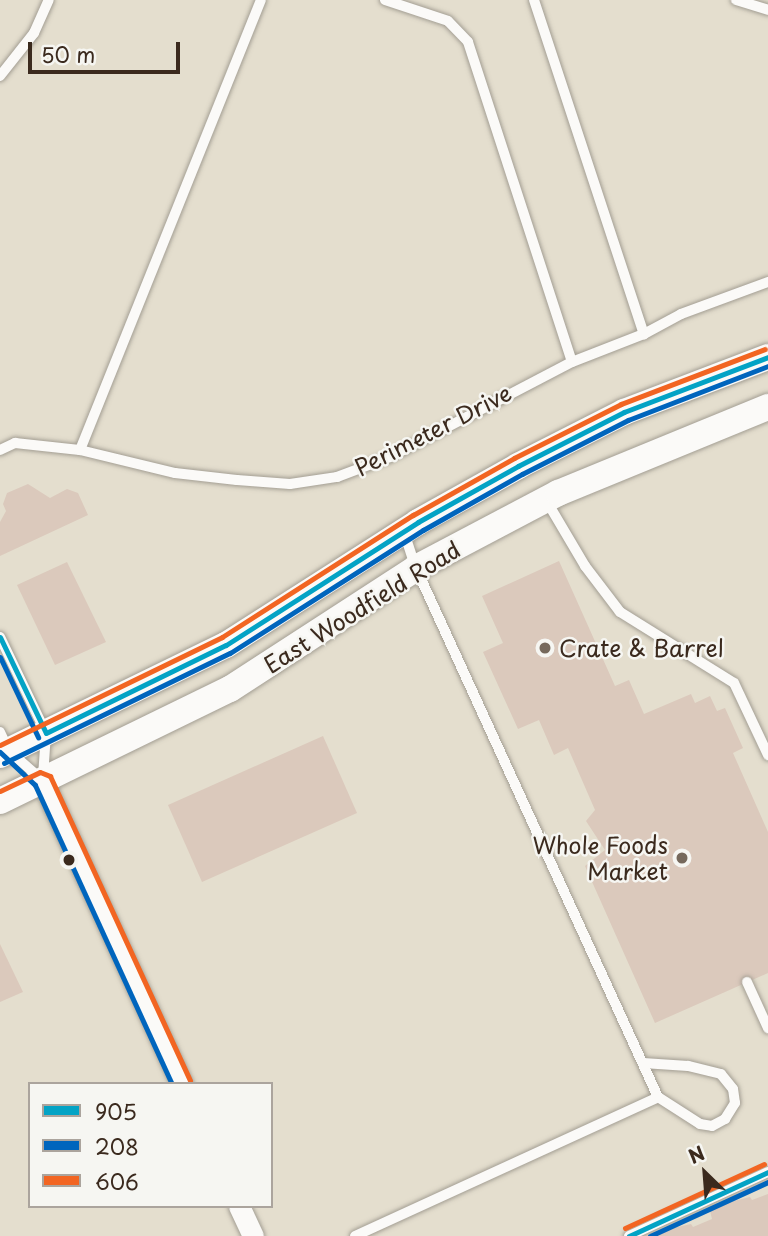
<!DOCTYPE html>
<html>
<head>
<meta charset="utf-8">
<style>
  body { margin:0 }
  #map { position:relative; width:768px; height:1236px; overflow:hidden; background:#e4dece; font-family:"Playpen Sans",sans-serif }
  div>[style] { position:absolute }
  .building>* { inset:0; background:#dbc9bc }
  .roads { filter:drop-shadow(0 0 2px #a39e93) drop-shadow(0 0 2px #a39e93) }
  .service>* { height:10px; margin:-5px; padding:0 5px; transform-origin:5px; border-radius:5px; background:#fbfaf8 }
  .minor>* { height:21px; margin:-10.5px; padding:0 10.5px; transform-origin:10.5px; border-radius:10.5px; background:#fbfaf8 }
  .tertiary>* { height:26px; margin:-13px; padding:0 13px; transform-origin:13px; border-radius:13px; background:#fbfaf8 }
  .bus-1>* { height:5px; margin:-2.5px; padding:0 2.5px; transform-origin:2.5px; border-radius:2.5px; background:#03a3c5 }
  .bus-2>* { height:5px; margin:-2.5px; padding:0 2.5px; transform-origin:2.5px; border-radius:2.5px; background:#0065bd }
  .bus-3>* { height:5px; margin:-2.5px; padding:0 2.5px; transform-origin:2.5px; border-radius:2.5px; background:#f26522 }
  .dots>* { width:19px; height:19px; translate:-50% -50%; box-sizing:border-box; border:4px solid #f6f6f2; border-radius:50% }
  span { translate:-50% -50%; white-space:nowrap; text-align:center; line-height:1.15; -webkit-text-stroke:5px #f6f6f2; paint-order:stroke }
  .street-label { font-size:23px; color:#3b2a1e }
  .poi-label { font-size:23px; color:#3b2a1e }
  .left { translate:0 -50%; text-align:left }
  .right { translate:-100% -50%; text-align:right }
  .legend { position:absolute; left:28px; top:1082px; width:245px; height:126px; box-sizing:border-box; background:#f6f6f2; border:2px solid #aba49d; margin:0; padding:9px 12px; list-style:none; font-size:21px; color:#3b2a1e }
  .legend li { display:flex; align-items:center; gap:14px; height:35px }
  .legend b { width:35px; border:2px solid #aba49d }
  .north { position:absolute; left:670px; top:1138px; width:70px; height:70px; -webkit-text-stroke:5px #f6f6f2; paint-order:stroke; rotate:335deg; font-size:19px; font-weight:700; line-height:28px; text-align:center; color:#3b2a1e }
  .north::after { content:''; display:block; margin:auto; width:24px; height:32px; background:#3b2a1e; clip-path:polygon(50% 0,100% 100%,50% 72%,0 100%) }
  .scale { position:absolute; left:28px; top:42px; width:152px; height:32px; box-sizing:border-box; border:4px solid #3b2a1e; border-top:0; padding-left:9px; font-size:21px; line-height:24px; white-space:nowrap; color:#3b2a1e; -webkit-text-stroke:5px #f6f6f2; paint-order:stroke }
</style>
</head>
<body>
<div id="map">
  <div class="building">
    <div style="clip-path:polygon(28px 484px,50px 498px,67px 489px,78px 493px,88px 515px,0 556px,0 522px,6px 511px,3px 504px,7px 493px)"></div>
    <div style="clip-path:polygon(559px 561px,615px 686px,629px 680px,644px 714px,691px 694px,695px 703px,710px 696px,717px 711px,725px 708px,743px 748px,733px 753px,768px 832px,768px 973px,655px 1023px,585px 866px,605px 850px,586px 821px,595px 810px,568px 748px,554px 755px,539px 720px,518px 729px,483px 652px,503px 643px,482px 596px)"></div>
    <div style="clip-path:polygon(67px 562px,106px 642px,55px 665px,17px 585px)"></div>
    <div style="clip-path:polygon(323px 736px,357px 813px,202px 882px,168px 805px)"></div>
    <div style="clip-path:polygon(0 944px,23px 992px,0 1002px)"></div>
    <div style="clip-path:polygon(768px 1194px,768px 1236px,650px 1236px,650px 1233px,691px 1224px,693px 1227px,712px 1219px,709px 1207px,750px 1197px,752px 1200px)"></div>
  </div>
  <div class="roads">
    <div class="service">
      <div style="left:385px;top:0;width:66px;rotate:18.4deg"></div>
      <div style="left:448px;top:21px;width:29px;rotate:46deg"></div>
      <div style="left:468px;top:42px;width:336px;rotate:72deg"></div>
      <div style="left:534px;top:0;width:352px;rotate:71.8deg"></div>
      <div style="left:736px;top:0;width:34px;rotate:17deg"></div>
      <div style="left:0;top:76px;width:55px;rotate:-51.7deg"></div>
      <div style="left:34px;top:33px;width:36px;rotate:-66deg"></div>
      <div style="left:0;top:450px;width:17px;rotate:-25deg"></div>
      <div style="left:15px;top:443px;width:65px;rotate:6.1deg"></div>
      <div style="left:80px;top:450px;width:98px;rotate:13.6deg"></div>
      <div style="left:175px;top:473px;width:62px;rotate:6.4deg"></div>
      <div style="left:237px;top:480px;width:53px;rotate:4.3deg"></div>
      <div style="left:290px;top:484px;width:48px;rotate:-8.5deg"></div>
      <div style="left:337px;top:477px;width:57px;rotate:-20.7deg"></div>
      <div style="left:390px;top:457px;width:205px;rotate:-27.6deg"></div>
      <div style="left:572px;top:362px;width:77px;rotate:-21.3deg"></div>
      <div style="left:644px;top:334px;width:42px;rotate:-28.4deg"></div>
      <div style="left:681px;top:314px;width:93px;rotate:-20.2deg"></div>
      <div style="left:80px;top:450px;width:485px;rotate:-68.1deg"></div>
      <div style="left:546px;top:500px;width:77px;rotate:59.4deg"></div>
      <div style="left:585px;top:566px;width:58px;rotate:52.7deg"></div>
      <div style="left:620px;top:612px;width:134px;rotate:31.9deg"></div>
      <div style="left:734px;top:683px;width:80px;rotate:64.7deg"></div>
      <div style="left:404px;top:532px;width:38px;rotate:72deg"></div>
      <div style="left:416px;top:568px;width:582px;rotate:65.42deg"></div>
      <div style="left:0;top:637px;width:106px;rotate:64.4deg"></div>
      <div style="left:46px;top:733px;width:44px;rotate:93.9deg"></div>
      <div style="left:0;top:732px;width:21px;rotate:65deg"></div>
      <div style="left:9px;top:751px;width:41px;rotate:41.1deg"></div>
      <div style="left:747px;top:982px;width:51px;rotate:65.5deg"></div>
      <div style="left:355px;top:1236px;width:333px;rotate:-24.6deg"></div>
      <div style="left:658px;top:1097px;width:50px;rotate:32.7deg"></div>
      <div style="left:700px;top:1124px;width:12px;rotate:9deg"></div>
      <div style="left:712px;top:1126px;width:15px;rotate:-28deg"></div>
      <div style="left:725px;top:1119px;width:19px;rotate:-58deg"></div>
      <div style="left:735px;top:1103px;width:14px;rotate:-98deg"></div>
      <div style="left:733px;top:1089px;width:19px;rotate:-129deg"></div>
      <div style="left:721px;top:1074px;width:34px;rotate:-166deg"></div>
      <div style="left:688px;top:1066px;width:45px;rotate:-176.2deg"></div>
      <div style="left:629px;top:1236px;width:153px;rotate:-24.7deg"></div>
    </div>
    <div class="minor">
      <div style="left:42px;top:780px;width:335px;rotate:65.3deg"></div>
      <div style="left:239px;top:1206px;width:33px;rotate:65deg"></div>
    </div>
    <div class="tertiary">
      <div style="left:0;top:755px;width:251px;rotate:-26deg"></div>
      <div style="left:226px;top:645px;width:228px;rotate:-32.6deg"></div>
      <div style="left:418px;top:522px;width:115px;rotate:-29.2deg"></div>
      <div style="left:518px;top:466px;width:119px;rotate:-27deg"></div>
      <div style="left:624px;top:412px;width:154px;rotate:-20.9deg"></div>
      <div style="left:0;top:801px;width:256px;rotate:-26deg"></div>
      <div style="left:230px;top:689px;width:222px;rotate:-33deg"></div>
      <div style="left:416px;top:568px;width:161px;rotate:-27.8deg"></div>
      <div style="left:558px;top:493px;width:227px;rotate:-22.3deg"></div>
    </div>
  </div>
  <div class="bus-1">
    <div style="left:0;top:637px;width:106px;rotate:64.4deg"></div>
    <div style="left:46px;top:733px;width:200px;rotate:-26.1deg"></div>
    <div style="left:226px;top:645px;width:228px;rotate:-32.6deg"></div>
    <div style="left:418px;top:522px;width:115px;rotate:-29.2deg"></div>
    <div style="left:518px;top:466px;width:119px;rotate:-27deg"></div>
    <div style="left:624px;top:412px;width:154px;rotate:-20.9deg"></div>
    <div style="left:629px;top:1236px;width:153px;rotate:-24.7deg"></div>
  </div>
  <div class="bus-2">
    <div style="left:0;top:657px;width:89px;rotate:64.6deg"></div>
    <div style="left:0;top:752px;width:48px;rotate:43.3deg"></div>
    <div style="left:35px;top:785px;width:329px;rotate:65.4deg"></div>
    <div style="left:4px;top:763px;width:251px;rotate:-26deg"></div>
    <div style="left:230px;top:653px;width:229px;rotate:-32.5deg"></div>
    <div style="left:423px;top:530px;width:114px;rotate:-29.5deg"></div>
    <div style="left:522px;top:474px;width:119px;rotate:-27deg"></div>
    <div style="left:628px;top:420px;width:150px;rotate:-21.1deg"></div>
    <div style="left:650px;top:1236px;width:130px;rotate:-24.6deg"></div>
  </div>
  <div class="bus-3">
    <div style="left:0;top:745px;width:247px;rotate:-25.9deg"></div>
    <div style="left:222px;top:637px;width:227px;rotate:-32.6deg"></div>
    <div style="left:413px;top:515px;width:116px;rotate:-29.4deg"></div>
    <div style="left:514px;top:458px;width:120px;rotate:-26.8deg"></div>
    <div style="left:621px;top:404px;width:154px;rotate:-20.9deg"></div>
    <div style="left:0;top:791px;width:44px;rotate:-25.4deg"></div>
    <div style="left:40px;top:772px;width:11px;rotate:22deg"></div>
    <div style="left:50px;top:776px;width:335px;rotate:65.3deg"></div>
    <div style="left:625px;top:1228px;width:153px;rotate:-24.7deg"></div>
  </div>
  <div class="dots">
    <div style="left:545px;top:648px;background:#76695c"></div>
    <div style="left:682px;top:858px;background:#76695c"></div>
    <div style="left:69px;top:860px;background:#3b2a1e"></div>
  </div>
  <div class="street-label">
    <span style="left:433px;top:430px;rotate:-27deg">Perimeter Drive</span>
    <span style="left:362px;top:607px;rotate:-32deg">East Woodfield Road</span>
  </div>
  <div class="poi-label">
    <span class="left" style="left:559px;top:648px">Crate &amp; Barrel</span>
    <span class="right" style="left:668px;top:858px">Whole Foods<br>Market</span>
  </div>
  <ul class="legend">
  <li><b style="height:9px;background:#03a3c5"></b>905</li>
  <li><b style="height:9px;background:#0065bd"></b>208</li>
  <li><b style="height:9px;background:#f26522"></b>606</li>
  </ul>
  <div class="north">N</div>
  <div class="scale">50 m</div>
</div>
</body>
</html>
